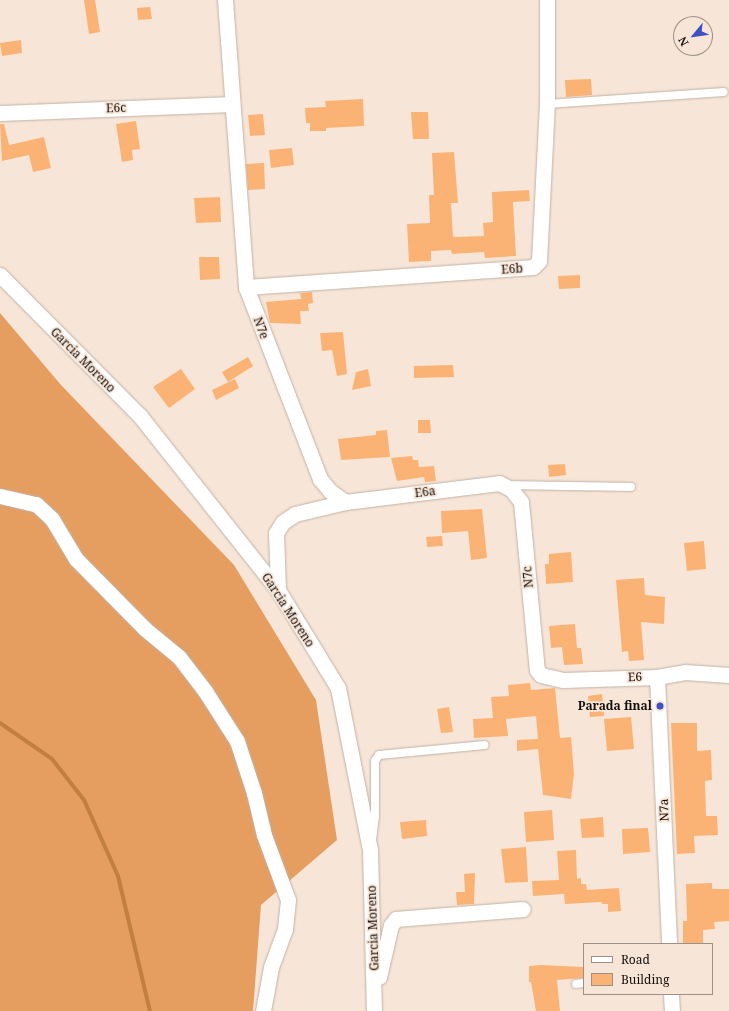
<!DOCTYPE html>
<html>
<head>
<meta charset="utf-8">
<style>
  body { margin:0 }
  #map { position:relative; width:729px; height:1011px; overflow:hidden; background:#f7e6d8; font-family:"Noto Serif",serif }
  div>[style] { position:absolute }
  .forest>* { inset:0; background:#e59e60 }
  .stream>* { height:4px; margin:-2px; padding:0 2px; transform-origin:2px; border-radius:2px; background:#c37f40 }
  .building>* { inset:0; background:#fbb375 }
  .roads { filter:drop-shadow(0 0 1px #c2b2a5) drop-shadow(0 0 1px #c2b2a5) }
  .lane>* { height:8px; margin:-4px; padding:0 4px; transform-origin:4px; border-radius:4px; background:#fff }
  .street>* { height:15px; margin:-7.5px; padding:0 7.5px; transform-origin:7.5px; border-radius:7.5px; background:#fff }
  .dots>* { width:11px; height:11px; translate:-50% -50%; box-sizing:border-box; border:2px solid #f7e6d8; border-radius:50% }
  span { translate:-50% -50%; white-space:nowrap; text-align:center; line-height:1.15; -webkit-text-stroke:3.5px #f7e6d8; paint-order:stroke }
  .street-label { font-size:12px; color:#150f0b }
  .poi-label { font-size:12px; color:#150f0b; font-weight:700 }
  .right { translate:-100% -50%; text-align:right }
  .legend { position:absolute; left:583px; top:943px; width:130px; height:52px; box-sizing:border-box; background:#f7e6d8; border:1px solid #9d9086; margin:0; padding:5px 7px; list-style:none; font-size:12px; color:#150f0b }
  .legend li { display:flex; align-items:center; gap:8px; height:20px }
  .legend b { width:20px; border:1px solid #9d9086 }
  .north { position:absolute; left:673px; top:16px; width:40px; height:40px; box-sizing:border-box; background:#f7e6d8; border:1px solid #9d9086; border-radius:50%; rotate:241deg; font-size:11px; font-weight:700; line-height:16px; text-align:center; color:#150f0b }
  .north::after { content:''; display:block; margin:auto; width:14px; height:18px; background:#3e51c4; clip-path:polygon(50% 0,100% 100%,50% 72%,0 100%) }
</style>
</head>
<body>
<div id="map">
  <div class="forest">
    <div style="clip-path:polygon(0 313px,61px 385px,234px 565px,316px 700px,337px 840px,261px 905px,253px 1011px,0 1011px)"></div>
  </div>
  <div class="stream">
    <div style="left:0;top:723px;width:63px;rotate:34.7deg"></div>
    <div style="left:52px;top:759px;width:52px;rotate:52deg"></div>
    <div style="left:84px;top:800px;width:83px;rotate:65.9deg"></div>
    <div style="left:118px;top:876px;width:139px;rotate:76.7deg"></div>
  </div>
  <div class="building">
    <div style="clip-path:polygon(84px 0,95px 0,100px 32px,89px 34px)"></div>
    <div style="clip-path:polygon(150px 7px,152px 19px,138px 20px,137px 8px)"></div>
    <div style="clip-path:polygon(21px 40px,22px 53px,2px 56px,0 43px)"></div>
    <div style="clip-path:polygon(591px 79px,592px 95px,566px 97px,565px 80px)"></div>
    <div style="clip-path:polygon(363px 99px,364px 126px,326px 128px,326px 131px,310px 131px,310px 123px,306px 123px,305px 108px,326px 107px,325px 101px)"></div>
    <div style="clip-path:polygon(411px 112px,428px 112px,429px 139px,413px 139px)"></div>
    <div style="clip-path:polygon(263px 114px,265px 135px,250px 136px,248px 115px)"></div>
    <div style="clip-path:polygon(136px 121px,140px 149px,132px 150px,133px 160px,122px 162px,116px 124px)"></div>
    <div style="clip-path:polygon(0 124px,4px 124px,9px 145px,44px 137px,51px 168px,33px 172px,29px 155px,2px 161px)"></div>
    <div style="clip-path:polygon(292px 148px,294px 165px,271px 168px,269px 150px)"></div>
    <div style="clip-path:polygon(454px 152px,458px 203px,451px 203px,453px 237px,484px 236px,483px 223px,493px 222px,492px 192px,529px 190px,530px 201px,513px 202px,516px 256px,485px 258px,484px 252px,452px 254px,451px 250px,431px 251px,431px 261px,409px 262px,407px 224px,430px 223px,429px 195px,434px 195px,432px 153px)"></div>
    <div style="clip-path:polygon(264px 163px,265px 189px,248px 190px,246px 164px)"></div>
    <div style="clip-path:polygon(220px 197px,221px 222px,196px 223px,194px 198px)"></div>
    <div style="clip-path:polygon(199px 257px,219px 257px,220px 279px,200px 280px)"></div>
    <div style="clip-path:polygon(580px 275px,580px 288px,559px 289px,558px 276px)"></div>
    <div style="clip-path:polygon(312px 292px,313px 303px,308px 304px,309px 311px,300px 311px,301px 324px,270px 323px,266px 302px,301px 299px,300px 293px)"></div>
    <div style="clip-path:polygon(343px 332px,347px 374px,337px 376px,332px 350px,322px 351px,320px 333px)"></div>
    <div style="clip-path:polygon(248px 357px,253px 366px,228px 382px,222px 372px)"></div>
    <div style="clip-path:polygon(453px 365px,454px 377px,414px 378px,414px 366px)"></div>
    <div style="clip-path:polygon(181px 369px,195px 389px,169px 408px,153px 387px)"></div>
    <div style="clip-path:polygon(368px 369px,371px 386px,352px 390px,356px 372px)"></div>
    <div style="clip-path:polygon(235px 379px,239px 388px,216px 400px,212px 390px)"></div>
    <div style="clip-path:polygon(418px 420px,430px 420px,431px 433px,418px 433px)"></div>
    <div style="clip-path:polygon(387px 430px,390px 457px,341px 460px,338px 439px,376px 435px,376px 431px)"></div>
    <div style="clip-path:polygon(412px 456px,413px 460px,418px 460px,419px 467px,434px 466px,436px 481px,425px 482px,424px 477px,397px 481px,391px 458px)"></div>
    <div style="clip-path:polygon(565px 464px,566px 475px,549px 477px,548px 465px)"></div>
    <div style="clip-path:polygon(482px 509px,487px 558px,471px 560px,468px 531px,442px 533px,441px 511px)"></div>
    <div style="clip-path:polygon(442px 536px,443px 546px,427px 547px,426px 537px)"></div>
    <div style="clip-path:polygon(704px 541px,706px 569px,687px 571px,684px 543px)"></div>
    <div style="clip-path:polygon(571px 552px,573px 582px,546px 584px,545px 564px,549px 564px,549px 554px)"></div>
    <div style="clip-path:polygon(644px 578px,645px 595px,665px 597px,664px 624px,641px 622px,644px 660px,629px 661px,628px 651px,622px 652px,616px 580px)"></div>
    <div style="clip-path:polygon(575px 624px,577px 648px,581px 648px,583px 664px,564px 665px,562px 647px,551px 648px,549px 626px)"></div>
    <div style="clip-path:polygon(530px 683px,531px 690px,555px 688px,560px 738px,571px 737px,574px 774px,571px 799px,543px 795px,538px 749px,517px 751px,517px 740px,538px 739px,536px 716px,506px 719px,508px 736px,474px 738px,473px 719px,493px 718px,491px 697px,509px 696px,508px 685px)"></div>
    <div style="clip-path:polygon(602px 694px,604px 716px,590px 717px,588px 696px)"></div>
    <div style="clip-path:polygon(449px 707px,453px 732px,441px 733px,437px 709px)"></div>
    <div style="clip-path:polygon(631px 717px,634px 749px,607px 751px,604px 719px)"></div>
    <div style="clip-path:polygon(671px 723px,697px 723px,697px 751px,711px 750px,712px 780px,705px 781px,706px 816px,717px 816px,718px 835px,694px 836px,695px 853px,677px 854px)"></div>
    <div style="clip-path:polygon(552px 810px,554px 840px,526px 842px,524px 812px)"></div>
    <div style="clip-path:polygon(603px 817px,604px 837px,582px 838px,580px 819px)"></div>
    <div style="clip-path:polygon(426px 820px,427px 836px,402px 839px,400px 822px)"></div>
    <div style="clip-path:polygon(648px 828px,650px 852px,623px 854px,622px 829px)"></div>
    <div style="clip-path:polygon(526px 847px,528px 882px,505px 883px,501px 849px)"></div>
    <div style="clip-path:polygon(576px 850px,577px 879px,581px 878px,581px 884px,586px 884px,587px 890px,619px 888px,621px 911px,608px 912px,608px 904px,602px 904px,602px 902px,565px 904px,564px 894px,533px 896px,532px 881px,559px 880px,557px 851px)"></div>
    <div style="clip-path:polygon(475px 873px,474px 904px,457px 905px,456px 892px,465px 892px,464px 874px)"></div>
    <div style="clip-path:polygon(712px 883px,712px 889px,729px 889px,729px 921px,714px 922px,715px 929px,703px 930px,703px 944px,683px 944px,683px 921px,687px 921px,686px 884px)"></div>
    <div style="clip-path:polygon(541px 965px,584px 967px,583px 978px,557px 980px,560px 1011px,536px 1011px,531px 982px,529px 982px,529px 966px)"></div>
  </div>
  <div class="roads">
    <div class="lane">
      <div style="left:547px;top:104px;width:177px;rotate:-3.9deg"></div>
      <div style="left:506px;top:485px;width:125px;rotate:0.9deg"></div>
      <div style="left:372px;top:840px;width:24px;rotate:-83deg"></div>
      <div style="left:375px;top:816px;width:55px;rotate:-90deg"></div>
      <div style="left:375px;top:761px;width:7px;rotate:-56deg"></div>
      <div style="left:379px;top:755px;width:106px;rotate:-5.4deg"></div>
      <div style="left:576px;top:984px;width:8px;rotate:-7deg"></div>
    </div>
    <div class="street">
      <div style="left:225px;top:0;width:288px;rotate:85.8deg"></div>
      <div style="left:246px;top:287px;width:206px;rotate:68.9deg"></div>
      <div style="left:320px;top:479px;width:16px;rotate:50deg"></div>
      <div style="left:330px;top:491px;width:19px;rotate:36deg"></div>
      <div style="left:0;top:113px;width:232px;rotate:-2.2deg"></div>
      <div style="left:0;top:275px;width:199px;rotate:45.2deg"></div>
      <div style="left:140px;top:416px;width:222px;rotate:51.6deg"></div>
      <div style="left:278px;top:590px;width:115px;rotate:58.5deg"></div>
      <div style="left:338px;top:688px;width:164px;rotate:78.8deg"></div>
      <div style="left:370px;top:849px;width:162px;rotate:88.6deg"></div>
      <div style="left:246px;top:287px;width:288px;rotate:-4deg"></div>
      <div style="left:533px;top:267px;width:8px;rotate:-45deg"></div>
      <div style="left:539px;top:261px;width:157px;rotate:-87.1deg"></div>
      <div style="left:547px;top:104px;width:104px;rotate:-90deg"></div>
      <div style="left:0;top:496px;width:37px;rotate:13deg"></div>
      <div style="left:36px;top:504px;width:22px;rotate:43deg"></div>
      <div style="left:52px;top:519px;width:47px;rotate:59deg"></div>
      <div style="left:76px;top:559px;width:98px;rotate:45.4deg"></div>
      <div style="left:145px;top:629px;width:44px;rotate:39.5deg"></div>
      <div style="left:179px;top:657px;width:43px;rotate:52.6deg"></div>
      <div style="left:205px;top:691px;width:59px;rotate:57.4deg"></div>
      <div style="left:237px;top:741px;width:55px;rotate:71.9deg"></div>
      <div style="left:254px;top:793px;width:43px;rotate:76.6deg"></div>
      <div style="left:264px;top:835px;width:69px;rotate:69.7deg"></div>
      <div style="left:288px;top:900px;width:29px;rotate:96deg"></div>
      <div style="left:285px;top:929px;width:40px;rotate:110.2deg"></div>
      <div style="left:271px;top:967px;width:45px;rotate:100.3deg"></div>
      <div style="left:278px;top:590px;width:57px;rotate:-92deg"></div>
      <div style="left:276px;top:533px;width:13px;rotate:-58deg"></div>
      <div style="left:283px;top:522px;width:14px;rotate:-34deg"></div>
      <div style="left:295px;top:514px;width:51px;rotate:-13.5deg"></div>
      <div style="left:345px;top:502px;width:155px;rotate:-7deg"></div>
      <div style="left:499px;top:483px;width:13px;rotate:27deg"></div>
      <div style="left:511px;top:489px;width:16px;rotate:52deg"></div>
      <div style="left:521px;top:502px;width:169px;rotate:84.6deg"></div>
      <div style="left:537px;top:670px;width:6px;rotate:51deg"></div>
      <div style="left:541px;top:675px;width:23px;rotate:13deg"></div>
      <div style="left:563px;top:680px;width:94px;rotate:-1.8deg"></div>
      <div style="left:657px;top:677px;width:28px;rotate:-10deg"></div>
      <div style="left:685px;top:672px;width:44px;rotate:3.9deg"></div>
      <div style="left:657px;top:677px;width:267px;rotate:87.4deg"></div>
      <div style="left:379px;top:977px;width:53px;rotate:-77deg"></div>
      <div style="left:391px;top:925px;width:8px;rotate:-50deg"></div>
      <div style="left:396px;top:919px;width:127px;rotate:-4.5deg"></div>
      <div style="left:671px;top:994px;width:17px;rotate:87deg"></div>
    </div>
  </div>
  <div class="dots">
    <div style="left:660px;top:706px;background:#3e51c4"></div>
  </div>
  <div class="street-label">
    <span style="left:116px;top:108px;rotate:-2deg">E6c</span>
    <span style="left:512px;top:269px;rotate:-4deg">E6b</span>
    <span style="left:261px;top:328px;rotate:70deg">N7e</span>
    <span style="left:83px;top:360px;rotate:45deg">Garcia Moreno</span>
    <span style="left:425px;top:492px;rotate:-7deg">E6a</span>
    <span style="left:528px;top:577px;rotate:-95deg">N7c</span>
    <span style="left:288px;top:610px;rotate:57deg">Garcia Moreno</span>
    <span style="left:635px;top:677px;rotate:-2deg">E6</span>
    <span style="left:664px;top:810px;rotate:-92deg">N7a</span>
    <span style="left:373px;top:928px;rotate:-92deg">Garcia Moreno</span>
  </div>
  <div class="poi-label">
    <span class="right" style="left:652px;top:706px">Parada final</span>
  </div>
  <ul class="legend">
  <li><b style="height:5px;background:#fff"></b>Road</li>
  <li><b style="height:11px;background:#fbb375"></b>Building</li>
  </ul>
  <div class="north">N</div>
</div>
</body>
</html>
